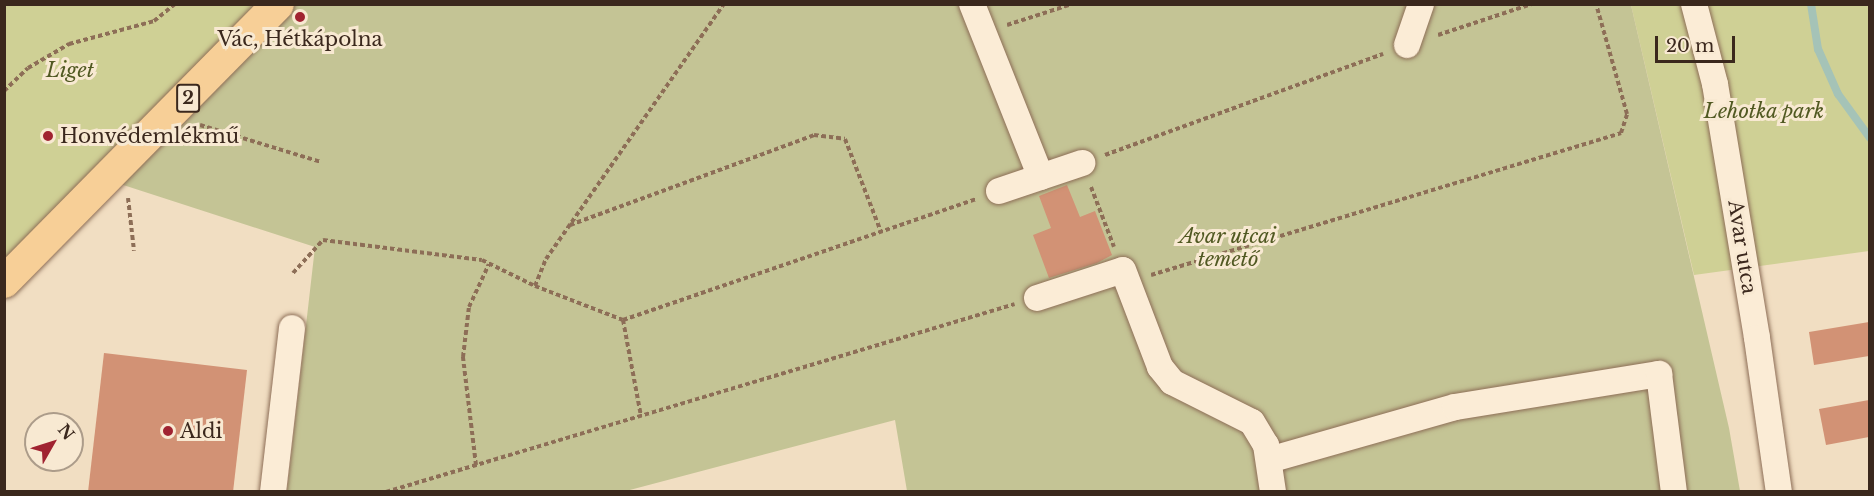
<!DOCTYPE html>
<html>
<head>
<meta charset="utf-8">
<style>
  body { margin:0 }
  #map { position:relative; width:1874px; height:496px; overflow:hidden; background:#f1dec2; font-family:"Libre Baskerville",serif }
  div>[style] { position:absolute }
  .green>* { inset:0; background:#cfd095 }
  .cemetery>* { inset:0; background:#c4c495 }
  .stream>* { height:8px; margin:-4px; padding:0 4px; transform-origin:4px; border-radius:4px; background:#a5c3b7 }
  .building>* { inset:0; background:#d29275 }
  .path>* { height:4px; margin-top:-2px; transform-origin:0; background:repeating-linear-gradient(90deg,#8d6e57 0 4.5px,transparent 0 7.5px) }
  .roads { filter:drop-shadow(0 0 2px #8d6e57) drop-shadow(0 0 2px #8d6e57) }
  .minor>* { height:26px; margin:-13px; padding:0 13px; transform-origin:13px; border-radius:13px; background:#fbecd6 }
  .major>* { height:32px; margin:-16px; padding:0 16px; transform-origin:16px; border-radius:16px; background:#f7cf97 }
  .dots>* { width:16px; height:16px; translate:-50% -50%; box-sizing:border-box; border:3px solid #f8e9d2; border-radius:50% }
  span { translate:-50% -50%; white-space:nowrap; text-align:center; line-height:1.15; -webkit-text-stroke:6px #f8e9d2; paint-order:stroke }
  .shield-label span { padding:2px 4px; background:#f8e9d2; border:2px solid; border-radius:4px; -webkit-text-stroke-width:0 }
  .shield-label { font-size:18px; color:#3b281d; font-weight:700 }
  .poi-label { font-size:20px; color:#3b281d }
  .left { translate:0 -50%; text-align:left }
  .park-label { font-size:20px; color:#515922; font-style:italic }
  .street-label { font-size:20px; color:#3b281d }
  .frame { position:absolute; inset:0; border:6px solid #3b281d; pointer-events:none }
  .north { position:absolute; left:24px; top:412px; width:60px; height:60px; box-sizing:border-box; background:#f8e9d2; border:2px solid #ac9c8a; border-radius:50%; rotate:51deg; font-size:16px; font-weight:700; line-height:24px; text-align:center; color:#3b281d }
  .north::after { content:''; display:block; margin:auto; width:21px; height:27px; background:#a02331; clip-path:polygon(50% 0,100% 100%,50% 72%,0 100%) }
  .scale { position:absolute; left:1655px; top:36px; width:80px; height:27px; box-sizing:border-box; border:3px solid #3b281d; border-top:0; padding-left:8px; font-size:18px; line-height:21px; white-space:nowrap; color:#3b281d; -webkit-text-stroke:4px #f8e9d2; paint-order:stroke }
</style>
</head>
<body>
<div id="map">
  <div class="green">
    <div style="clip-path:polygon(5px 5px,284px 5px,5px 294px)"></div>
    <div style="clip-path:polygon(1631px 5px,1869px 5px,1869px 251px,1694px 275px)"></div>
  </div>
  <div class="cemetery">
    <div style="clip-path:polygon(284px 5px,1631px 5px,1729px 428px,1740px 491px,907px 491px,895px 420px,626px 491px,287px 491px,315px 247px,114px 182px)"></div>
  </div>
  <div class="stream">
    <div style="left:1811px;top:4px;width:46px;rotate:81.2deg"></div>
    <div style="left:1818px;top:49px;width:49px;rotate:66deg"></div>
    <div style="left:1838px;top:94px;width:54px;rotate:54deg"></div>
  </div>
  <div class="building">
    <div style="clip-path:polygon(1067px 185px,1080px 217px,1095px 211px,1112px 255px,1097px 263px,1049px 278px,1033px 235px,1051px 228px,1039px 196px)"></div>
    <div style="clip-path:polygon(1869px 322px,1869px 356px,1814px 365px,1809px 332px)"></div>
    <div style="clip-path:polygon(104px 353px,247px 370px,233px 492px,88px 492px)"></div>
    <div style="clip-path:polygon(1869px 400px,1869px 437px,1826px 445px,1819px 409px)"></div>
  </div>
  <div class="path">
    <div style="left:1007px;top:25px;width:68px;rotate:-17.9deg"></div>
    <div style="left:1438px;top:35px;width:99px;rotate:-18.3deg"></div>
    <div style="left:4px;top:91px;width:33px;rotate:-44deg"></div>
    <div style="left:28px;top:68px;width:48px;rotate:-30.3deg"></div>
    <div style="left:69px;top:44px;width:88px;rotate:-15.1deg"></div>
    <div style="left:154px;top:21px;width:27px;rotate:-39deg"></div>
    <div style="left:200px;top:125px;width:127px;rotate:17deg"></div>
    <div style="left:1105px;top:155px;width:296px;rotate:-20deg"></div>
    <div style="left:1091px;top:187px;width:64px;rotate:69deg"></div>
    <div style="left:128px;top:198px;width:53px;rotate:83.5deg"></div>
    <div style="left:570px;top:225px;width:260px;rotate:-20.2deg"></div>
    <div style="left:814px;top:135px;width:31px;rotate:7deg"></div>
    <div style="left:845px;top:139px;width:100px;rotate:68.8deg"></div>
    <div style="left:293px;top:273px;width:45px;rotate:-47.7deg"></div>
    <div style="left:323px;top:240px;width:160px;rotate:7.2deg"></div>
    <div style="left:482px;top:260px;width:59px;rotate:26.1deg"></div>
    <div style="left:535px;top:286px;width:94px;rotate:21.1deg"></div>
    <div style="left:623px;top:320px;width:373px;rotate:-18.9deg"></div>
    <div style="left:1151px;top:275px;width:491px;rotate:-16.8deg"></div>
    <div style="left:1621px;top:133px;width:20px;rotate:-72deg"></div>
    <div style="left:1627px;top:114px;width:114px;rotate:-105.7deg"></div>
    <div style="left:535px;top:286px;width:29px;rotate:-68deg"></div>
    <div style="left:546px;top:259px;width:311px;rotate:-55.1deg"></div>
    <div style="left:623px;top:320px;width:98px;rotate:79.4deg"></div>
    <div style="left:476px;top:465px;width:109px;rotate:-96.9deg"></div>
    <div style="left:463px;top:357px;width:50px;rotate:-83.2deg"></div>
    <div style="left:469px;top:307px;width:47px;rotate:-65.1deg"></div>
    <div style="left:386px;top:492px;width:656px;rotate:-16.64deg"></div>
  </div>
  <div class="roads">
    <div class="minor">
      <div style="left:972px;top:4px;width:186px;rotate:68.3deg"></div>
      <div style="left:1694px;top:4px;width:83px;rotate:75.3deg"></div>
      <div style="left:1715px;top:84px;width:257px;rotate:80.6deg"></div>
      <div style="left:1757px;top:338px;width:156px;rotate:81.9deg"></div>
      <div style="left:1407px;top:45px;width:43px;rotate:-71.1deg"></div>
      <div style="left:999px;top:191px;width:88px;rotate:-18.6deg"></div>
      <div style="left:1037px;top:298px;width:90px;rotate:-18deg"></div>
      <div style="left:1123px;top:270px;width:104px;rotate:69.1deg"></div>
      <div style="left:1160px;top:367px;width:19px;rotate:51deg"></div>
      <div style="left:1172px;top:382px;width:89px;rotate:26.6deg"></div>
      <div style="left:1252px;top:422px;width:27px;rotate:59deg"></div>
      <div style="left:1266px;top:445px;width:48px;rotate:81.5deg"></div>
      <div style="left:1269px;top:460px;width:193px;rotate:-15.9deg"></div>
      <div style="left:1455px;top:407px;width:207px;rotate:-9.2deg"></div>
      <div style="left:1659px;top:374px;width:119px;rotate:82.8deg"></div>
      <div style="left:273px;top:492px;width:165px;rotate:-83.4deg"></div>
    </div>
    <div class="major">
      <div style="left:4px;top:282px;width:390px;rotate:-45.4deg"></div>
    </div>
  </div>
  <div class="dots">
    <div style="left:300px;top:17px;background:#a02331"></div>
    <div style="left:48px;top:136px;background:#a02331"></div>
    <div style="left:168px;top:431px;background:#a02331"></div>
  </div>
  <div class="shield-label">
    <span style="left:188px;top:98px">2</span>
  </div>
  <div class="poi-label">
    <span style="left:300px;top:39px">Vác, Hétkápolna</span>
    <span class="left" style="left:60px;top:136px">Honvédemlékmű</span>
    <span class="left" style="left:180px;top:431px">Aldi</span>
  </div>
  <div class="park-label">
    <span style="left:70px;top:70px">Liget</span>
    <span style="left:1764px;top:111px">Lehotka park</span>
    <span style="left:1228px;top:248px">Avar utcai<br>temető</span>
  </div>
  <div class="street-label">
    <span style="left:1742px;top:247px;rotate:81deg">Avar utca</span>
  </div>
  <div class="frame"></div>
  <div class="north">N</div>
  <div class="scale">20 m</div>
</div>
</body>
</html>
